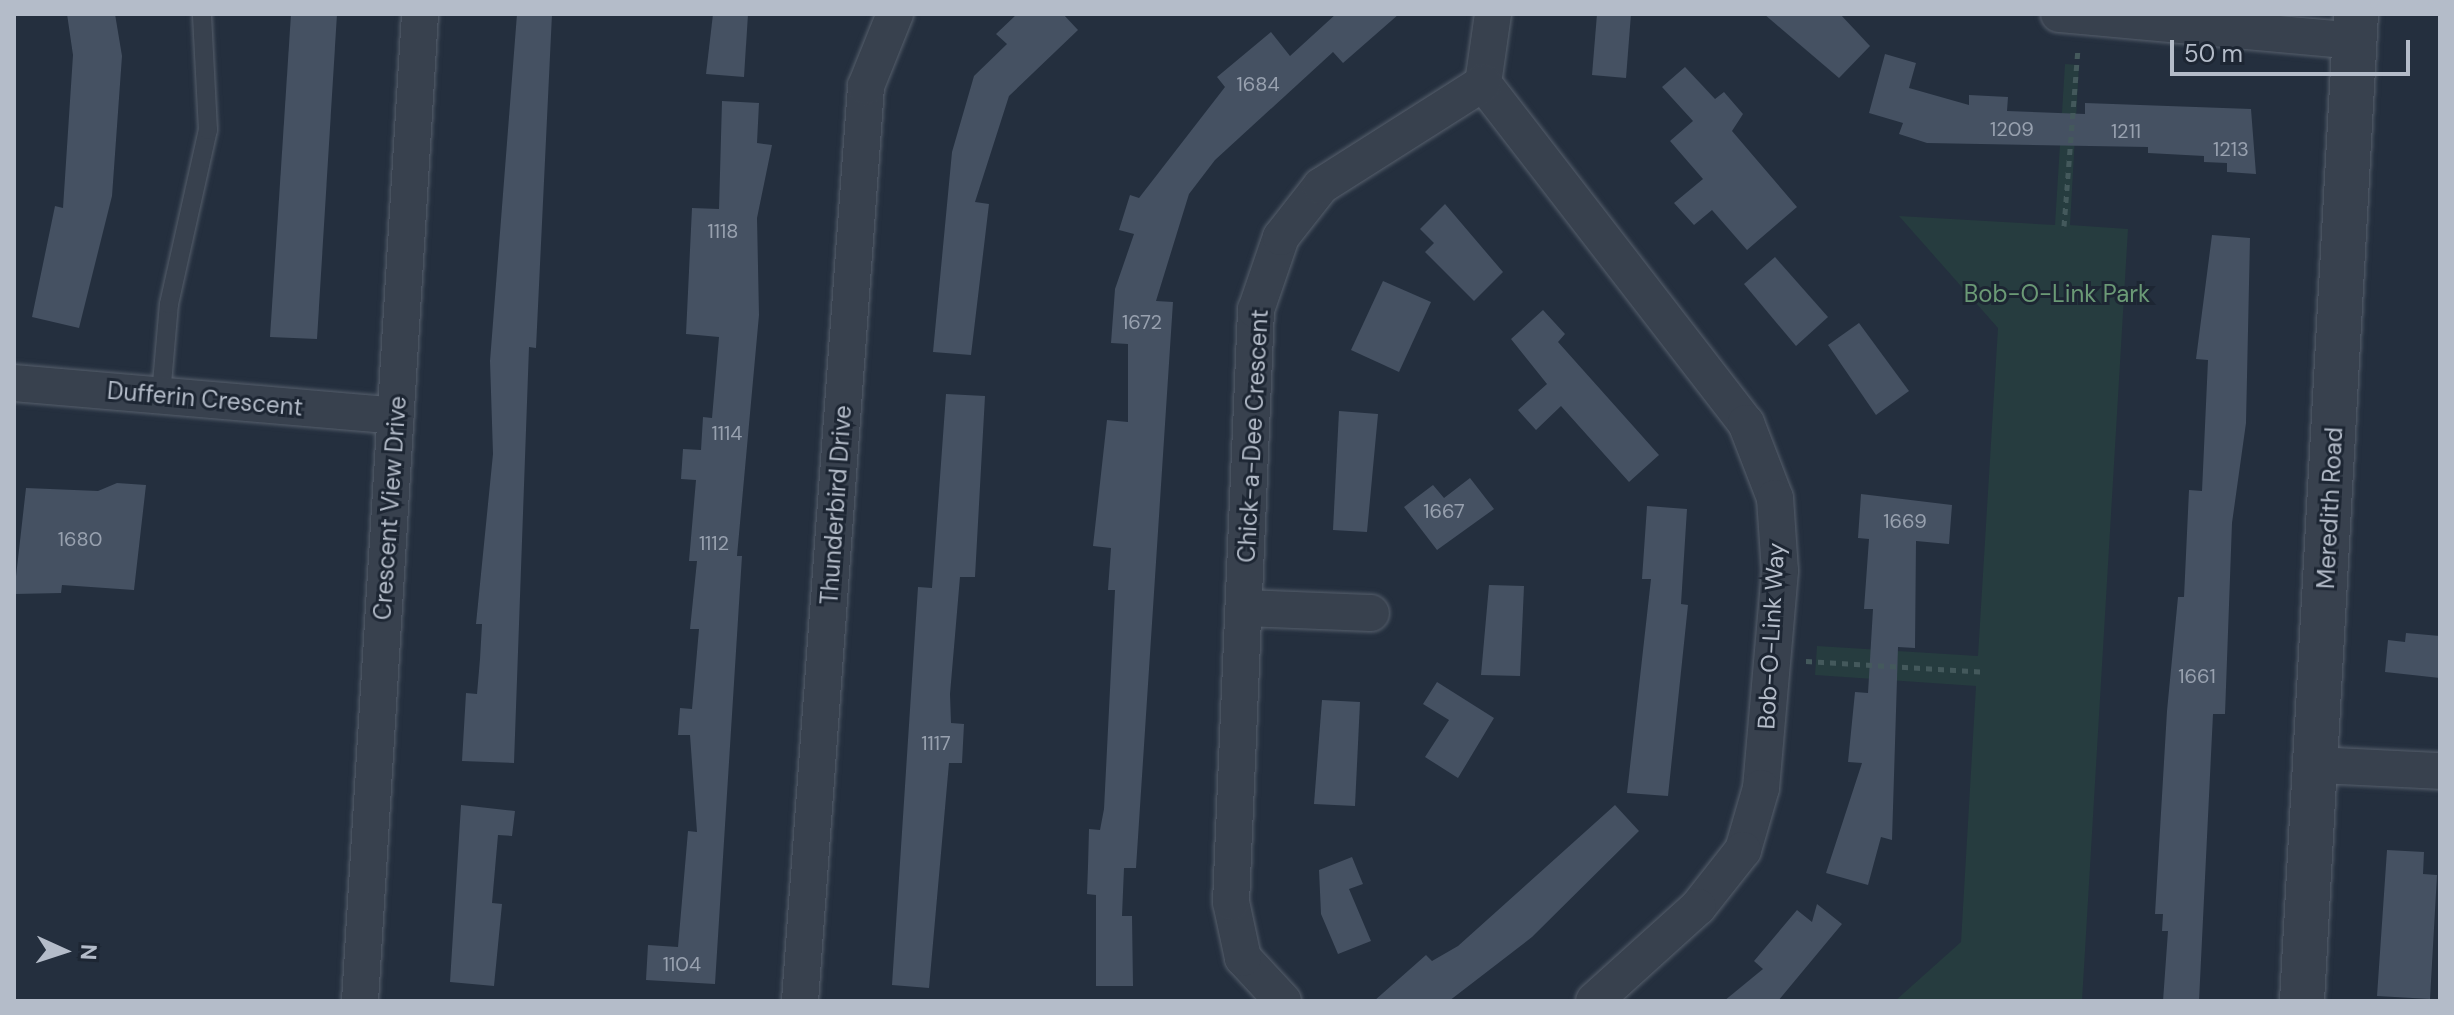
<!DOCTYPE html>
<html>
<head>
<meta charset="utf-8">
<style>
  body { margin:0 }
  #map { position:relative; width:2454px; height:1015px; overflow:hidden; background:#242f3e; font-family:"DM Sans",sans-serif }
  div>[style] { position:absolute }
  .green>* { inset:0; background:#263c3f }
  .building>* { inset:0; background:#455162 }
  .path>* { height:5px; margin-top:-2.5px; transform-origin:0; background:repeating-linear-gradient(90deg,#44595c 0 6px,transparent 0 12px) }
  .roads { filter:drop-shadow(0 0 2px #565f6c) drop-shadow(0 0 2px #565f6c) }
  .service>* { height:18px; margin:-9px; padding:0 9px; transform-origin:9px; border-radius:9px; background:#38414e }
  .minor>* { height:36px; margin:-18px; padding:0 18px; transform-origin:18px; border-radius:18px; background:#38414e }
  .tertiary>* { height:44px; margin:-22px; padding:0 22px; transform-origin:22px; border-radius:22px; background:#38414e }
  span { translate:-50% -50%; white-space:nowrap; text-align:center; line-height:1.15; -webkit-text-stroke:6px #1d2633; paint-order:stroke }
  .number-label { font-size:20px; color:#98a1af }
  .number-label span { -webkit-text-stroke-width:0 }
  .park-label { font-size:24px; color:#6b9a76 }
  .street-label { font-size:24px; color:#b4bcc9 }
  .frame { position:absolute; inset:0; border:16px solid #b4bcc9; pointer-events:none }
  .north { position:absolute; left:24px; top:911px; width:80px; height:80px; -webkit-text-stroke:6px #1d2633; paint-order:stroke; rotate:93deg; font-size:22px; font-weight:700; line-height:32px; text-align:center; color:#b4bcc9 }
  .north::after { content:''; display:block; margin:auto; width:28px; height:36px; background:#b4bcc9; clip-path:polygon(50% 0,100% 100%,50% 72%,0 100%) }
  .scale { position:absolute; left:2170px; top:40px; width:240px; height:36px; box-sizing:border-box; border:4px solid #b4bcc9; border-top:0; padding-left:10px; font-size:24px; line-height:28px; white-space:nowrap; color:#b4bcc9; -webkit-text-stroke:6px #1d2633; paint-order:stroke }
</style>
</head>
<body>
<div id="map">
  <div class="green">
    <div style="clip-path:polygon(2065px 64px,2079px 65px,2070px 225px,2128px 229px,2082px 1001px,1895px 1001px,1961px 942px,1976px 686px,1815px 675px,1817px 646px,1978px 656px,1998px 328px,1899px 216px,2055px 225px)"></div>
  </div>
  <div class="building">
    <div style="clip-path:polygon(67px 14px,115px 14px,122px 56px,112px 196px,79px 328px,32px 317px,55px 206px,63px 208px,73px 55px)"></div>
    <div style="clip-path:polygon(291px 14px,337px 14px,317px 339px,270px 337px)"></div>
    <div style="clip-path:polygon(517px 14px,552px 14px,536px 348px,529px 347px,514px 763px,462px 761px,466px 693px,477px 694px,480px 659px,482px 624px,476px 624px,493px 454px,490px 361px)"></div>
    <div style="clip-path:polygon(713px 14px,748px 14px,744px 77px,706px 74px)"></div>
    <div style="clip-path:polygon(1017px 14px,1063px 14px,1078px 30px,1009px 96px,975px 202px,989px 204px,971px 355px,933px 352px,952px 152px,974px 76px,1007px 44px,996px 34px)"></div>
    <div style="clip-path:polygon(1336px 14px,1399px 14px,1343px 63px,1333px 52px,1215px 160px,1189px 194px,1156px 301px,1173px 302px,1136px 868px,1124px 868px,1122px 916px,1132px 916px,1133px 986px,1096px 986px,1096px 895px,1087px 894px,1088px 866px,1089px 829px,1100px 830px,1104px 809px,1115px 590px,1108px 590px,1111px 548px,1093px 546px,1107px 420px,1128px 422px,1128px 344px,1111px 343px,1115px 289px,1134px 234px,1119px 230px,1130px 195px,1139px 198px,1225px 87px,1217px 77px,1271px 32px,1290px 56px)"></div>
    <div style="clip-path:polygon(1597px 14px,1631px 14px,1626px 78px,1592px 75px)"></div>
    <div style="clip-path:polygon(1764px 14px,1840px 14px,1870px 46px,1839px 78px)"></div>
    <div style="clip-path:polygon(1885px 54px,1916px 63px,1909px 88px,1969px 105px,1969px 95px,2008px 97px,2007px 111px,2085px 114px,2085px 103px,2251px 109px,2256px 174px,2227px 172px,2227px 163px,2204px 162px,2204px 156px,2148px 153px,2148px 147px,1927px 143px,1899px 134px,1903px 123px,1869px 113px)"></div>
    <div style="clip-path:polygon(1685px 67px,1715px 99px,1724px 92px,1743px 114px,1732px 131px,1797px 207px,1747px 250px,1712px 210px,1694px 225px,1674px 203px,1703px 179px,1670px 141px,1693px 121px,1662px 87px)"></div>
    <div style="clip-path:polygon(722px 101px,759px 103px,757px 143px,772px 145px,757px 218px,759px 315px,737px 556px,742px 556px,715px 984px,646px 980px,648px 945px,678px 947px,688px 831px,697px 832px,690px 735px,678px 735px,680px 708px,692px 709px,699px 629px,690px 629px,697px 561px,689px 561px,696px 480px,681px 479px,683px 449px,701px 450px,703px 417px,712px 418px,719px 337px,686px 334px,692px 208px,719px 209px)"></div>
    <div style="clip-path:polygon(1445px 204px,1503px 272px,1474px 301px,1425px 252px,1434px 243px,1420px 229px)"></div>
    <div style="clip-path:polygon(2212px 235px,2250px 238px,2246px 423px,2232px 523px,2225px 714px,2213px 714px,2199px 1001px,2163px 1001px,2168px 931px,2162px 931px,2163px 914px,2155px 914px,2167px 711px,2178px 597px,2184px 597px,2189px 490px,2202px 491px,2208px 360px,2196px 359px)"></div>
    <div style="clip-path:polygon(1775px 257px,1828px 317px,1796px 346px,1744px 284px)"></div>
    <div style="clip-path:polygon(1383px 281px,1431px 302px,1399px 372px,1351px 350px)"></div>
    <div style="clip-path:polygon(1543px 310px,1565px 334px,1558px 342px,1659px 455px,1629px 482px,1561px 406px,1536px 430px,1518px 410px,1547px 384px,1511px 339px)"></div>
    <div style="clip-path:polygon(1859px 323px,1909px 391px,1876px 415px,1828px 345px)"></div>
    <div style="clip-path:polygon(946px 394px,985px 396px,975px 577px,960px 577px,950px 694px,951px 723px,964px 724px,962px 763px,949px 763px,929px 988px,892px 985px,918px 587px,932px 588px)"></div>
    <div style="clip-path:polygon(1339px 411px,1378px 414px,1367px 532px,1333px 530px)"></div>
    <div style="clip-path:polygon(1470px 478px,1494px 509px,1437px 550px,1404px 507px,1433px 485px,1444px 498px)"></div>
    <div style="clip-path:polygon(117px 483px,146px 485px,134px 590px,62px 585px,61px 593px,14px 594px,26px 488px,98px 491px)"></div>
    <div style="clip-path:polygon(1861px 494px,1952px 505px,1949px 544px,1916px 541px,1915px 648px,1898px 647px,1892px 840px,1881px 837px,1868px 885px,1826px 873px,1862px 763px,1848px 762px,1855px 692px,1868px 693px,1873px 609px,1864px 609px,1869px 539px,1858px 538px)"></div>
    <div style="clip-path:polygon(1647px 506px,1687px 509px,1681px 604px,1688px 605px,1668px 796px,1627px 793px,1651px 579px,1642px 579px)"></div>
    <div style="clip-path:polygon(1489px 585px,1524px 586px,1520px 676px,1481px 675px)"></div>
    <div style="clip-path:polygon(2406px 633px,2440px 636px,2440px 678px,2385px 672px,2388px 640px,2405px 642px)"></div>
    <div style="clip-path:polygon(1437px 682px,1494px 718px,1458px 778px,1425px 757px,1449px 720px,1423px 704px)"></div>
    <div style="clip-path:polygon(1322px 700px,1360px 702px,1355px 806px,1314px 804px)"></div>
    <div style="clip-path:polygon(461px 805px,515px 811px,512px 836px,498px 835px,492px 903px,502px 904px,494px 986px,450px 982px)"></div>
    <div style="clip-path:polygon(1615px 805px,1639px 831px,1532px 937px,1449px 1001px,1374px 1001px,1426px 955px,1432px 961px,1458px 946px)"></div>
    <div style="clip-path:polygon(2387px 850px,2424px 852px,2423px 874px,2437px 875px,2430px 999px,2377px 996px)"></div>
    <div style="clip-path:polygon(1352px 857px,1363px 884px,1349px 889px,1371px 941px,1338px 954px,1321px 914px,1319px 870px)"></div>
    <div style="clip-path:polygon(1817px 904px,1842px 924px,1778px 1001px,1724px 1001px,1763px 969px,1754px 961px,1797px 910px,1812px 922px)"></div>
  </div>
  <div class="path">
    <div style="left:2064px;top:226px;width:179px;rotate:-85.5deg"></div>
    <div style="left:1806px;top:661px;width:178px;rotate:3.5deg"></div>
  </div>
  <div class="roads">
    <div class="service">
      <div style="left:161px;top:395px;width:91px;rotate:-85deg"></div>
      <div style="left:169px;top:304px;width:178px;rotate:-77.4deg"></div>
      <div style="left:208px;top:130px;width:116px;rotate:-93deg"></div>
    </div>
    <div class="minor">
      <div style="left:1493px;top:14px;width:70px;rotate:98.2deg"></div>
      <div style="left:1483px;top:83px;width:430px;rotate:52.3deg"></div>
      <div style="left:1746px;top:423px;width:80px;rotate:68.9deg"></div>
      <div style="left:1775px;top:498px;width:73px;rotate:86.1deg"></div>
      <div style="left:1780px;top:571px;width:218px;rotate:95deg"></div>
      <div style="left:1761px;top:788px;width:65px;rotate:106.2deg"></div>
      <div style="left:1743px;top:850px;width:73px;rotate:128.3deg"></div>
      <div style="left:1698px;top:907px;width:140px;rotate:137.9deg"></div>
      <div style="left:2059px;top:14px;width:297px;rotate:5.2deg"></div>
      <div style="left:14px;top:383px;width:383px;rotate:4.9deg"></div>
      <div style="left:1244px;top:608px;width:127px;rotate:2.3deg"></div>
      <div style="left:2317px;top:765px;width:123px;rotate:2.8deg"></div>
      <div style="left:360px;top:1001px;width:989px;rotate:-86.52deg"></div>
      <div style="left:800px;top:1001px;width:917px;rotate:-85.87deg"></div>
      <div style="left:866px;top:86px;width:78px;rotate:-68.1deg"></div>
      <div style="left:1283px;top:1001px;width:59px;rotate:-132.9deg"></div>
      <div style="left:1243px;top:958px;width:57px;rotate:-102.1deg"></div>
      <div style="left:1231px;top:902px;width:593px;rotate:-87.58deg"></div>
      <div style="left:1256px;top:310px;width:77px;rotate:-71.1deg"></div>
      <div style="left:1281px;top:237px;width:65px;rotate:-51.9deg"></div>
      <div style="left:1321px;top:186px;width:192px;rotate:-32.4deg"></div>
    </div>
    <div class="tertiary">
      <div style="left:2302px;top:1001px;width:988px;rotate:-86.87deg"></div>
    </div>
  </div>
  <div class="number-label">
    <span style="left:1258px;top:84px">1684</span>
    <span style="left:2012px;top:129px">1209</span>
    <span style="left:2126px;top:131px">1211</span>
    <span style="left:2231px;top:149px">1213</span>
    <span style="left:723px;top:231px">1118</span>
    <span style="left:1142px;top:322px">1672</span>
    <span style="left:727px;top:433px">1114</span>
    <span style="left:1444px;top:511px">1667</span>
    <span style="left:1905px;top:521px">1669</span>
    <span style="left:80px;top:539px">1680</span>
    <span style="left:714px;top:543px">1112</span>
    <span style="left:2197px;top:676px">1661</span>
    <span style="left:936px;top:743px">1117</span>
    <span style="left:682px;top:964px">1104</span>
  </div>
  <div class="park-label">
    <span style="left:2057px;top:294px">Bob-O-Link Park</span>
  </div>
  <div class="street-label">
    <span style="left:205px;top:399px;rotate:5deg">Dufferin Crescent</span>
    <span style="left:1253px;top:436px;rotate:-87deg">Chick-a-Dee Crescent</span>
    <span style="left:836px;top:505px;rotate:-86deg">Thunderbird Drive</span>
    <span style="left:390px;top:508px;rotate:-86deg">Crescent View Drive</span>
    <span style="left:2330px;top:508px;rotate:-87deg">Meredith Road</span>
    <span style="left:1771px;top:636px;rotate:-87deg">Bob-O-Link Way</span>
  </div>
  <div class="frame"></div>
  <div class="north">N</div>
  <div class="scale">50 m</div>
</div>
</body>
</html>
